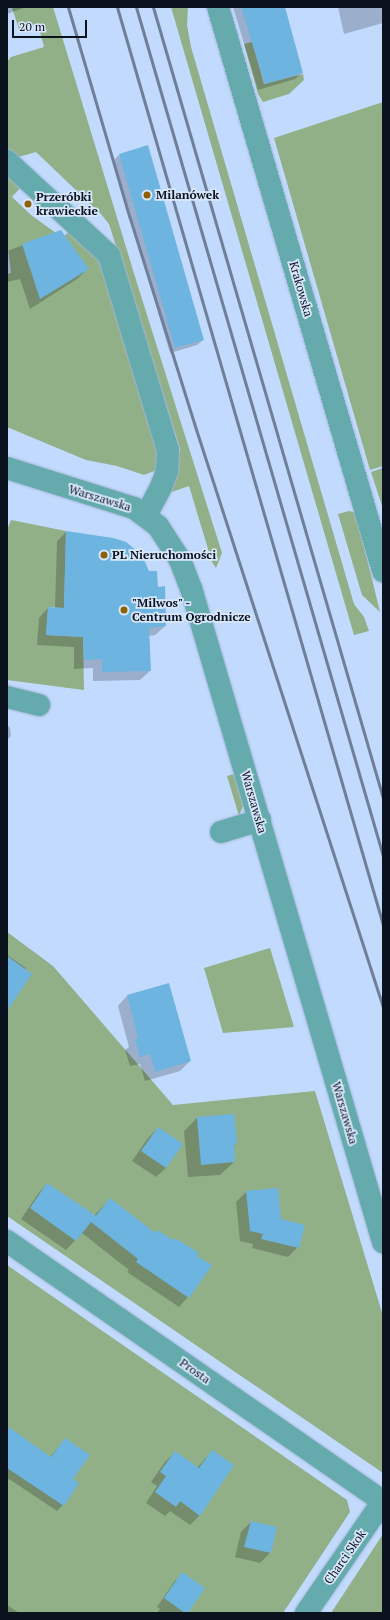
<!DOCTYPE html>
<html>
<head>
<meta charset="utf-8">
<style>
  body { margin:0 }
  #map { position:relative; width:390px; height:1620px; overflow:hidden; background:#c2dafe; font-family:"PT Serif",serif }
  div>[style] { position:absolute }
  .green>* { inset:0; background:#91b087 }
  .shadow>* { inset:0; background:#0003 }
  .building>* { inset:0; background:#6eb4e1 }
  .roads { filter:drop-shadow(0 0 1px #a1b6d6) drop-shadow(0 0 1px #a1b6d6) }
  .minor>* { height:22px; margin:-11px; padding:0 11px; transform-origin:11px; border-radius:11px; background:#65abad }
  .rail>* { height:3px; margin:-1.5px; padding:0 1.5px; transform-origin:1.5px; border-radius:1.5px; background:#6f7f98 }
  .dots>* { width:11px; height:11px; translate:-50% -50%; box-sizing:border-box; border:2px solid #d8e7fc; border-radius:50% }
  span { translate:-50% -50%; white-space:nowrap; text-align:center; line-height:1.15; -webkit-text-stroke:3.5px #d8e7fc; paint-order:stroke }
  .poi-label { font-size:12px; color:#0a121e; font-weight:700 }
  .left { translate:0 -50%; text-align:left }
  .street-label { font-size:12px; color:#0a121e }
  .frame { position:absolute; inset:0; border:8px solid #0a121e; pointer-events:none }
  .scale { position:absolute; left:12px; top:20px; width:75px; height:18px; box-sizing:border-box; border:2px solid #0a121e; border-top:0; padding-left:5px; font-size:12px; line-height:14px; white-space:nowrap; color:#0a121e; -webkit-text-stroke:3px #d8e7fc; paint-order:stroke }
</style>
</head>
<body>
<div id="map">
  <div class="green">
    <div style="clip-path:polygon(17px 7px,53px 7px,136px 280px,222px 553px,216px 568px,212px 562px,189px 486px,166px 494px,180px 449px,109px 224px,101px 214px,36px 152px,15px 158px,7px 151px,7px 62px,11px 57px,44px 47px,38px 24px,19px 29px,12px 8px)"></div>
    <div style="clip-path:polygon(171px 7px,188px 7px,187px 25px,191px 47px,354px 604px,364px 617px,369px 631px,354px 635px)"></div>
    <div style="clip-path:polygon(252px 42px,264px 84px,303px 74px,304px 80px,289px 94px,263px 102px,258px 94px,244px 44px)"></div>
    <div style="clip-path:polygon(383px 102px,383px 466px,370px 470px,274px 138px)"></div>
    <div style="clip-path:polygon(7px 173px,21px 187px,12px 197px,31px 215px,63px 238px,68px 232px,106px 266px,157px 445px,157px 470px,144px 475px,117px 466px,86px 460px,7px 427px,7px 274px,11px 273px,7px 240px)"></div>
    <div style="clip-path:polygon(383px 468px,383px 509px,371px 472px)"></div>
    <div style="clip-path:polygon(349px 511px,356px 513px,380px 612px,362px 595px,338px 514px)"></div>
    <div style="clip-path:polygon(11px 520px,66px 531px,64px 608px,48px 607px,46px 635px,83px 637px,84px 690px,7px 680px,7px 530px)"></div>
    <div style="clip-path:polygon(234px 774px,243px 806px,239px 816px,227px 776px)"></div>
    <div style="clip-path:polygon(7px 932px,53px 966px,173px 1105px,315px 1091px,383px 1316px,383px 1473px,7px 1216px)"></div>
    <div style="clip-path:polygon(270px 948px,294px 1027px,223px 1033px,204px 968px)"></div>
    <div style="clip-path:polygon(7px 1265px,347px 1500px,350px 1512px,283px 1613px,7px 1613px)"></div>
    <div style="clip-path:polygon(383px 1534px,383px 1613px,331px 1613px)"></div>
  </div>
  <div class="shadow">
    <div style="clip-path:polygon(7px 7px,26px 7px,7px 14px)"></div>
    <div style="clip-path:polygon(233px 7px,284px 7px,302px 73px,295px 79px,258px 90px)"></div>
    <div style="clip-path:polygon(338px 7px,383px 7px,383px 23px,344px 34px)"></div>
    <div style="clip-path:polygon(119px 155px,203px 340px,197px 345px,170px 353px,114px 160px)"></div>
    <div style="clip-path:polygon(32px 242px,88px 269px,77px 279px,30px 309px,20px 279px,7px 282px,7px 251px)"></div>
    <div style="clip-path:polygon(66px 532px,157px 588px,165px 626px,155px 635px,149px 636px,150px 671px,140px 680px,93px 681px,93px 668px,74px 669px,74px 647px,37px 645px,39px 618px,48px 608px,55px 608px,57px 541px)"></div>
    <div style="clip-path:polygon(7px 725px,10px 728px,11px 735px,7px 741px)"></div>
    <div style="clip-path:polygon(7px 955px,26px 968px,7px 1008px)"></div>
    <div style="clip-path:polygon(127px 996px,190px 1061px,180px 1071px,145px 1081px,140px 1064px,130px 1066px,125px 1050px,129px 1047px,118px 1006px)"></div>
    <div style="clip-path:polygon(197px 1118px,236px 1144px,233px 1147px,234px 1162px,220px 1175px,188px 1177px,184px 1131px)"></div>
    <div style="clip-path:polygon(158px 1128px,166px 1168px,156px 1177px,132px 1161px,148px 1138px)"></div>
    <div style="clip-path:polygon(47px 1184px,94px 1216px,110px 1199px,155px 1234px,188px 1297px,179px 1307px,127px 1272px,129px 1270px,82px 1233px,66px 1250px,21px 1219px,38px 1194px)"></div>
    <div style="clip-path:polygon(246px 1192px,280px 1220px,298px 1247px,288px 1257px,252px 1248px,253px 1244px,240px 1241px,236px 1202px)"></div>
    <div style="clip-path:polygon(7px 1427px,50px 1457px,65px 1439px,72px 1480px,63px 1505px,57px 1511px,9px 1479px,7px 1482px)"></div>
    <div style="clip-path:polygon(212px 1451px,200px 1515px,190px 1525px,170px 1511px,165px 1516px,146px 1503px,157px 1486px,151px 1482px,165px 1462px,175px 1452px,197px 1468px)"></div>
    <div style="clip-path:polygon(251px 1522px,276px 1528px,270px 1553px,260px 1563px,235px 1557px,241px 1532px)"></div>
    <div style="clip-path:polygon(182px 1574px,187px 1613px,157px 1613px,160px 1609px,157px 1607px,174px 1582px)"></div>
    <div style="clip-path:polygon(7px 1605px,19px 1613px,7px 1613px)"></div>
  </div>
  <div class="building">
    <div style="clip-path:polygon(241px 7px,285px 7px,303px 73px,265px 84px)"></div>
    <div style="clip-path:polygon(148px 145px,204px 340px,175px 348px,119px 154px)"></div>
    <div style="clip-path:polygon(61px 230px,89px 269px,40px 299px,22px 244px)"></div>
    <div style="clip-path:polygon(66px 531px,113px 538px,126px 542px,142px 555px,149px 571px,157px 571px,158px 587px,165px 586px,166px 626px,149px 628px,151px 671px,102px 672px,102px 659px,84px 660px,83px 637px,46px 635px,48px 607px,64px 608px)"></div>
    <div style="clip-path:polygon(7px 956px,32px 974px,7px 1011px)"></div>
    <div style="clip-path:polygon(169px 983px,191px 1061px,155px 1072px,150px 1054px,140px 1057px,135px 1039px,138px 1038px,127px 995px)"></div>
    <div style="clip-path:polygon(234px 1114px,237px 1144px,234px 1145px,235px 1162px,201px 1165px,197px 1117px)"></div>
    <div style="clip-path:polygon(158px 1127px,183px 1144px,166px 1168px,141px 1151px)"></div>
    <div style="clip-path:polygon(47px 1183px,96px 1216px,91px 1222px,110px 1198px,155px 1233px,157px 1230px,173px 1240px,175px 1238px,199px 1253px,197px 1256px,212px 1265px,189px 1298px,136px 1262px,138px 1259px,91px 1222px,76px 1241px,30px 1208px)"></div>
    <div style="clip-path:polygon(278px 1188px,281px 1219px,305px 1225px,299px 1248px,261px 1239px,263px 1234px,250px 1231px,246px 1191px)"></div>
    <div style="clip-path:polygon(7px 1426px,51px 1457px,65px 1438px,90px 1455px,73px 1479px,79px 1483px,64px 1506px,7px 1468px)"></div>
    <div style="clip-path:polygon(212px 1450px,234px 1465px,200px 1516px,180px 1501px,176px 1507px,155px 1492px,166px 1476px,160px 1472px,175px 1451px,199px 1468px)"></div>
    <div style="clip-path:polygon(251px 1521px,277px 1527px,271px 1553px,244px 1547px)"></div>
    <div style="clip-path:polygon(182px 1572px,205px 1588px,188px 1613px,185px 1613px,164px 1598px)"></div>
  </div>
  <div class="roads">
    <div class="minor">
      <div style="left:218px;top:7px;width:588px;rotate:73.69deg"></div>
      <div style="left:7px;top:161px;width:139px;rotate:42.7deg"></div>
      <div style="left:109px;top:255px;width:204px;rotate:73.2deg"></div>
      <div style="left:168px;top:450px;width:21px;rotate:93deg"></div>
      <div style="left:167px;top:471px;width:19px;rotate:111deg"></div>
      <div style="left:160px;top:489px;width:30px;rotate:118deg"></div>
      <div style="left:7px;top:468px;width:133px;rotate:17.5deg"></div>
      <div style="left:134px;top:508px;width:30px;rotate:37deg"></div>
      <div style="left:158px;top:526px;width:40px;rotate:57.1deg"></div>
      <div style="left:180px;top:560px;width:30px;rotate:69deg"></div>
      <div style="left:191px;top:588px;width:682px;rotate:73.64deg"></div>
      <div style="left:7px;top:697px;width:33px;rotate:14deg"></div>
      <div style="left:221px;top:832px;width:41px;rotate:-17.1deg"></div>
      <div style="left:7px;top:1241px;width:457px;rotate:34.7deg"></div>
      <div style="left:383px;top:1501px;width:136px;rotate:124.5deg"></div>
    </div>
  </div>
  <div class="rail">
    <div style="left:68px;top:7px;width:210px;rotate:73.7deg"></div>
    <div style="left:127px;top:209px;width:224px;rotate:72.6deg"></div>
    <div style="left:194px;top:423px;width:614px;rotate:72.07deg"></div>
    <div style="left:117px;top:7px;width:956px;rotate:73.84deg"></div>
    <div style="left:136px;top:7px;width:884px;rotate:73.78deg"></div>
    <div style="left:153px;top:7px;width:824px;rotate:73.79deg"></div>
  </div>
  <div class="dots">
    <div style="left:147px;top:195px;background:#8c6104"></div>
    <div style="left:28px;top:204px;background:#8c6104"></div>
    <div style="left:104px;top:555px;background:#8c6104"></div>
    <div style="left:124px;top:610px;background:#8c6104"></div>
  </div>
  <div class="poi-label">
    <span class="left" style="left:156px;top:195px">Milanówek</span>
    <span class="left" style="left:36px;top:204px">Przeróbki<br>krawieckie</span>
    <span class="left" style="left:112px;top:555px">PL Nieruchomości</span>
    <span class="left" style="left:132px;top:610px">"Milwos" -<br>Centrum Ogrodnicze</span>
  </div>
  <div class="street-label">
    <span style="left:301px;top:289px;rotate:74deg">Krakowska</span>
    <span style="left:100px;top:498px;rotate:17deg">Warszawska</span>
    <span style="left:254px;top:802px;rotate:74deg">Warszawska</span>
    <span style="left:345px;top:1113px;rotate:74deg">Warszawska</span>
    <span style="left:195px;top:1371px;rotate:35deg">Prosta</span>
    <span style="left:345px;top:1557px;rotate:-55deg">Charci Skok</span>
  </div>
  <div class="frame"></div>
  <div class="scale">20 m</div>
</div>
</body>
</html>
